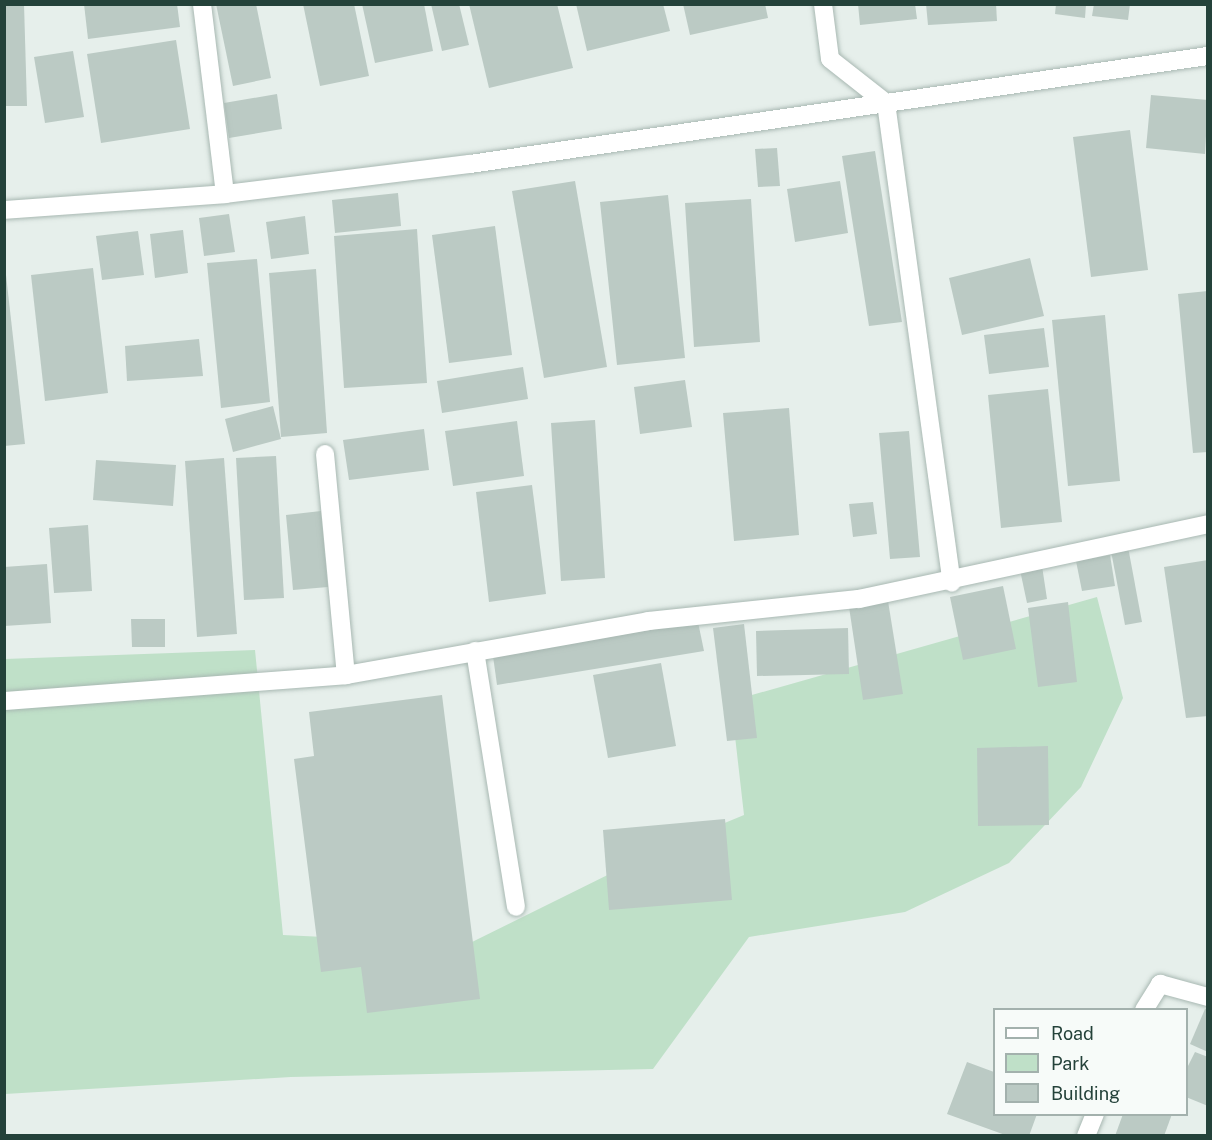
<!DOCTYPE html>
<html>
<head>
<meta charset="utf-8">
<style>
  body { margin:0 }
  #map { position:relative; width:1212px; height:1140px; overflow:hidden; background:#e6efeb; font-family:"Public Sans",sans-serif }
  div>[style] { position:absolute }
  .green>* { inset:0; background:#bfe0c8 }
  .building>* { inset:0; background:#bbcac4 }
  .roads { filter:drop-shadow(0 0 2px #a8b8b2) drop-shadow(0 0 2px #a8b8b2) }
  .minor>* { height:18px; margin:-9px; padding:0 9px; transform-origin:9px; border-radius:9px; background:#fff }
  span { translate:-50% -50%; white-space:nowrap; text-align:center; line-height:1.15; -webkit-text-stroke:6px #f7fbf9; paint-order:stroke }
  .frame { position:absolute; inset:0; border:6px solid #24423a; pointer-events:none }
  .legend { position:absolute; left:993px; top:1008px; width:195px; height:108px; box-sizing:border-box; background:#f7fbf9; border:2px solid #a3b1ad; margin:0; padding:8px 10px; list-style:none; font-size:18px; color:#24423a }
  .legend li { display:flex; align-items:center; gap:12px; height:30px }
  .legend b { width:30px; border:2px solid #a3b1ad }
</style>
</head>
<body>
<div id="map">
  <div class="green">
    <div style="clip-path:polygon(1097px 597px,1123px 698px,1081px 787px,1009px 863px,905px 912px,749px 937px,653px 1069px,291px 1077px,5px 1094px,5px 659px,255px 650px,283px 935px,468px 944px,652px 853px,744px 815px,731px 701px)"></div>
  </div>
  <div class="building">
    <div style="clip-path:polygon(4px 4px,24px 4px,27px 106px,4px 106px)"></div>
    <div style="clip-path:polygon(84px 4px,177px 4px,180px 27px,88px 39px)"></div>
    <div style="clip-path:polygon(216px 4px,256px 4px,271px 78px,233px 86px)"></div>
    <div style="clip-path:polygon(303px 4px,354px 4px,369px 76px,320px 86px)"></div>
    <div style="clip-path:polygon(362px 4px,424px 4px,433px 51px,375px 63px)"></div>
    <div style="clip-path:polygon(431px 4px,459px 4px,469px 45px,442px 51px)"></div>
    <div style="clip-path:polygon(469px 4px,557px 4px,573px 68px,489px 88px)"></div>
    <div style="clip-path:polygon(576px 4px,663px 4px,670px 31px,587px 51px)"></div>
    <div style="clip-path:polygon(683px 4px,765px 4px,768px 18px,690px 35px)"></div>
    <div style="clip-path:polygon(858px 4px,915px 4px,917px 19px,860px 25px)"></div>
    <div style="clip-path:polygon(926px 4px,996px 4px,997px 21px,928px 25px)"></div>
    <div style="clip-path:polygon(1056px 4px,1086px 4px,1085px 18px,1055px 14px)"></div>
    <div style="clip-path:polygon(1094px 4px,1130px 4px,1128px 20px,1092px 16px)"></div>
    <div style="clip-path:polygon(176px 40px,190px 129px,101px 143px,87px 54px)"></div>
    <div style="clip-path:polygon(73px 51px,84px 117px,45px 123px,34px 57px)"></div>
    <div style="clip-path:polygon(277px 94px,282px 129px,229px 138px,224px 103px)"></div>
    <div style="clip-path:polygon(1151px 95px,1208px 100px,1205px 154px,1146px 148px)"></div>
    <div style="clip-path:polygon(1130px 130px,1148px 270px,1091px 277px,1073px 137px)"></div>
    <div style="clip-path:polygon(777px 148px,780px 186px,758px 187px,755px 149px)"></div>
    <div style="clip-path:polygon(875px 151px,902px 322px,869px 326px,842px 156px)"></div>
    <div style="clip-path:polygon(575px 181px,607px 367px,544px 378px,512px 191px)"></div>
    <div style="clip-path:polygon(840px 181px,848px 233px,795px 242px,787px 189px)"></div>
    <div style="clip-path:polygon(398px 193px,401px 226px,335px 233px,332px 200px)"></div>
    <div style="clip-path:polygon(668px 195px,685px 358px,617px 365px,600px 202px)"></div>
    <div style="clip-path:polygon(751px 199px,760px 342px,694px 347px,685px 203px)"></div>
    <div style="clip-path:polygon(229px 214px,235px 252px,204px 256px,199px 218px)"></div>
    <div style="clip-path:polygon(305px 216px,309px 254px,271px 259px,266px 222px)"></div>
    <div style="clip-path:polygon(495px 226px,512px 355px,449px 363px,432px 235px)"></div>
    <div style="clip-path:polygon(417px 229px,427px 383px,344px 388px,334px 236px)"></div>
    <div style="clip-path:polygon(183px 230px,188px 273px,155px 278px,150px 234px)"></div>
    <div style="clip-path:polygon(138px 231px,144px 275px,102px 280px,96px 236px)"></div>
    <div style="clip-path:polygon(4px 257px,25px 444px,4px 446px)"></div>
    <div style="clip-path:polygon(1030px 258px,1044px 316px,962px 335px,949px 278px)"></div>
    <div style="clip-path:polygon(257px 259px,270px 402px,221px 408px,207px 263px)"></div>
    <div style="clip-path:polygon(93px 268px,108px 393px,45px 401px,31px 275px)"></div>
    <div style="clip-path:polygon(316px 269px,327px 433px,281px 437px,269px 273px)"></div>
    <div style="clip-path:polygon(1208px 291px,1208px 452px,1193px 453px,1178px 294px)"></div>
    <div style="clip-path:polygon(1105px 315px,1120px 481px,1068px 486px,1052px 320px)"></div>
    <div style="clip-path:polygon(1044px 328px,1049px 367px,989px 374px,984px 335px)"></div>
    <div style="clip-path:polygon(199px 339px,203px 376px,127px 381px,125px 346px)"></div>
    <div style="clip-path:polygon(523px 367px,528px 399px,442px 413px,437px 381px)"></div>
    <div style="clip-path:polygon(685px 380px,692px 427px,640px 434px,634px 387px)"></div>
    <div style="clip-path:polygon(1048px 389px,1062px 522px,1001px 528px,988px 395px)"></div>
    <div style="clip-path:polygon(273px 406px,281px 439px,233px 452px,225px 419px)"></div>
    <div style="clip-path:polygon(789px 408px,799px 535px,734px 541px,723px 413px)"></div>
    <div style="clip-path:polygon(595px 420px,605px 578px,561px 581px,551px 423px)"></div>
    <div style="clip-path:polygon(517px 421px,524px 476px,453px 486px,445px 431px)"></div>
    <div style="clip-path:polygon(424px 429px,429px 470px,349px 480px,343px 440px)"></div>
    <div style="clip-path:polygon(909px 431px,920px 557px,890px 559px,879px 433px)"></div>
    <div style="clip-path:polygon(276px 456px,284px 598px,244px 600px,236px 458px)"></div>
    <div style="clip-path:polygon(224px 458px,237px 634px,197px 637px,185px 461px)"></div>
    <div style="clip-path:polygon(96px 460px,176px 465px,173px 506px,93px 500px)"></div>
    <div style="clip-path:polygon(532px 485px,546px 594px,489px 602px,476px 492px)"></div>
    <div style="clip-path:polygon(873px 502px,877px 534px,853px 537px,849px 504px)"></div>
    <div style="clip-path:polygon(321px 511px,328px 587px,293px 590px,286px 515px)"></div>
    <div style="clip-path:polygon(88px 525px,92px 591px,54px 593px,49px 528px)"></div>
    <div style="clip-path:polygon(1128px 547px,1142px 622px,1125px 625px,1111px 551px)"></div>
    <div style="clip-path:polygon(1110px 555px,1115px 586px,1082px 591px,1076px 561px)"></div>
    <div style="clip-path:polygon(1208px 560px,1208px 716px,1186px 718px,1164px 567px)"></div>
    <div style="clip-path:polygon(47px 564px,51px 623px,4px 626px,4px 567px)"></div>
    <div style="clip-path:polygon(1042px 566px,1047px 599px,1027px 603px,1020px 570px)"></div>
    <div style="clip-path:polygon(1003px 586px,1016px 649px,963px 660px,950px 597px)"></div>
    <div style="clip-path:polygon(888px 601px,903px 694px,863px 700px,849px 607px)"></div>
    <div style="clip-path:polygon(1068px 602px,1077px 682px,1038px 687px,1028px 608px)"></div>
    <div style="clip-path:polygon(131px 619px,165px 619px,165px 647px,132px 647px)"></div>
    <div style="clip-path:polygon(698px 622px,704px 651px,497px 685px,493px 656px)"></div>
    <div style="clip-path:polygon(744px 624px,757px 738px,727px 741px,713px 628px)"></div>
    <div style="clip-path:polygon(848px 628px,849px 674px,757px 676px,756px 631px)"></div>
    <div style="clip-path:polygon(661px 663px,676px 746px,608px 758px,593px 675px)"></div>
    <div style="clip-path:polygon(442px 695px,480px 999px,367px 1013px,361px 967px,321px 972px,294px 759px,314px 756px,309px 712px)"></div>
    <div style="clip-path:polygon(1048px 746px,1049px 825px,978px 826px,977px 748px)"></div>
    <div style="clip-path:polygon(725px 819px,732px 900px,609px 910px,603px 830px)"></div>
    <div style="clip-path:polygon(1205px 1009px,1208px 1010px,1208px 1052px,1190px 1044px)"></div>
    <div style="clip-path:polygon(1195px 1052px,1208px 1057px,1208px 1106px,1186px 1097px,1186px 1070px)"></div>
    <div style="clip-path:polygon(967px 1062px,994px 1072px,994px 1114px,1037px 1114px,1029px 1136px,1008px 1136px,947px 1114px)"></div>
    <div style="clip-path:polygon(1123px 1114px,1172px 1114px,1164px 1136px,1115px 1136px)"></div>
  </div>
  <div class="roads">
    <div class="minor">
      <div style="left:202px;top:4px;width:191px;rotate:83.1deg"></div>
      <div style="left:823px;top:4px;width:55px;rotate:82.7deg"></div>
      <div style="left:830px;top:59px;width:71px;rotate:38.2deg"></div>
      <div style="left:886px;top:103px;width:484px;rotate:82.2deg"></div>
      <div style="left:4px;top:210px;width:222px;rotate:-4.1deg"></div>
      <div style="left:225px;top:194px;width:247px;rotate:-7deg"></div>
      <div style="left:470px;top:164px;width:746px;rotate:-8.33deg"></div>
      <div style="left:325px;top:454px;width:222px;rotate:84.6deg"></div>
      <div style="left:475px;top:651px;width:259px;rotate:80.9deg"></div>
      <div style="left:4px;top:701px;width:343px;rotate:-4.3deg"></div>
      <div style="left:346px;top:675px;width:307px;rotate:-10.1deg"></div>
      <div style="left:648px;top:621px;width:212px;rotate:-6deg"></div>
      <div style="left:859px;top:599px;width:357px;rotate:-12.1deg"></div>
      <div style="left:1144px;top:1010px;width:31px;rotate:-58deg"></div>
      <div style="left:1160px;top:984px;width:50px;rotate:15.2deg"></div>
      <div style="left:1086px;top:1136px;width:24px;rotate:-68deg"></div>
    </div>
  </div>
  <div class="frame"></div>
  <ul class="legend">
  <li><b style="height:8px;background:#fff"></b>Road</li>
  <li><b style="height:16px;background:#bfe0c8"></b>Park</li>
  <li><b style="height:16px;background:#bbcac4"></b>Building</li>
  </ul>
</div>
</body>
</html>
